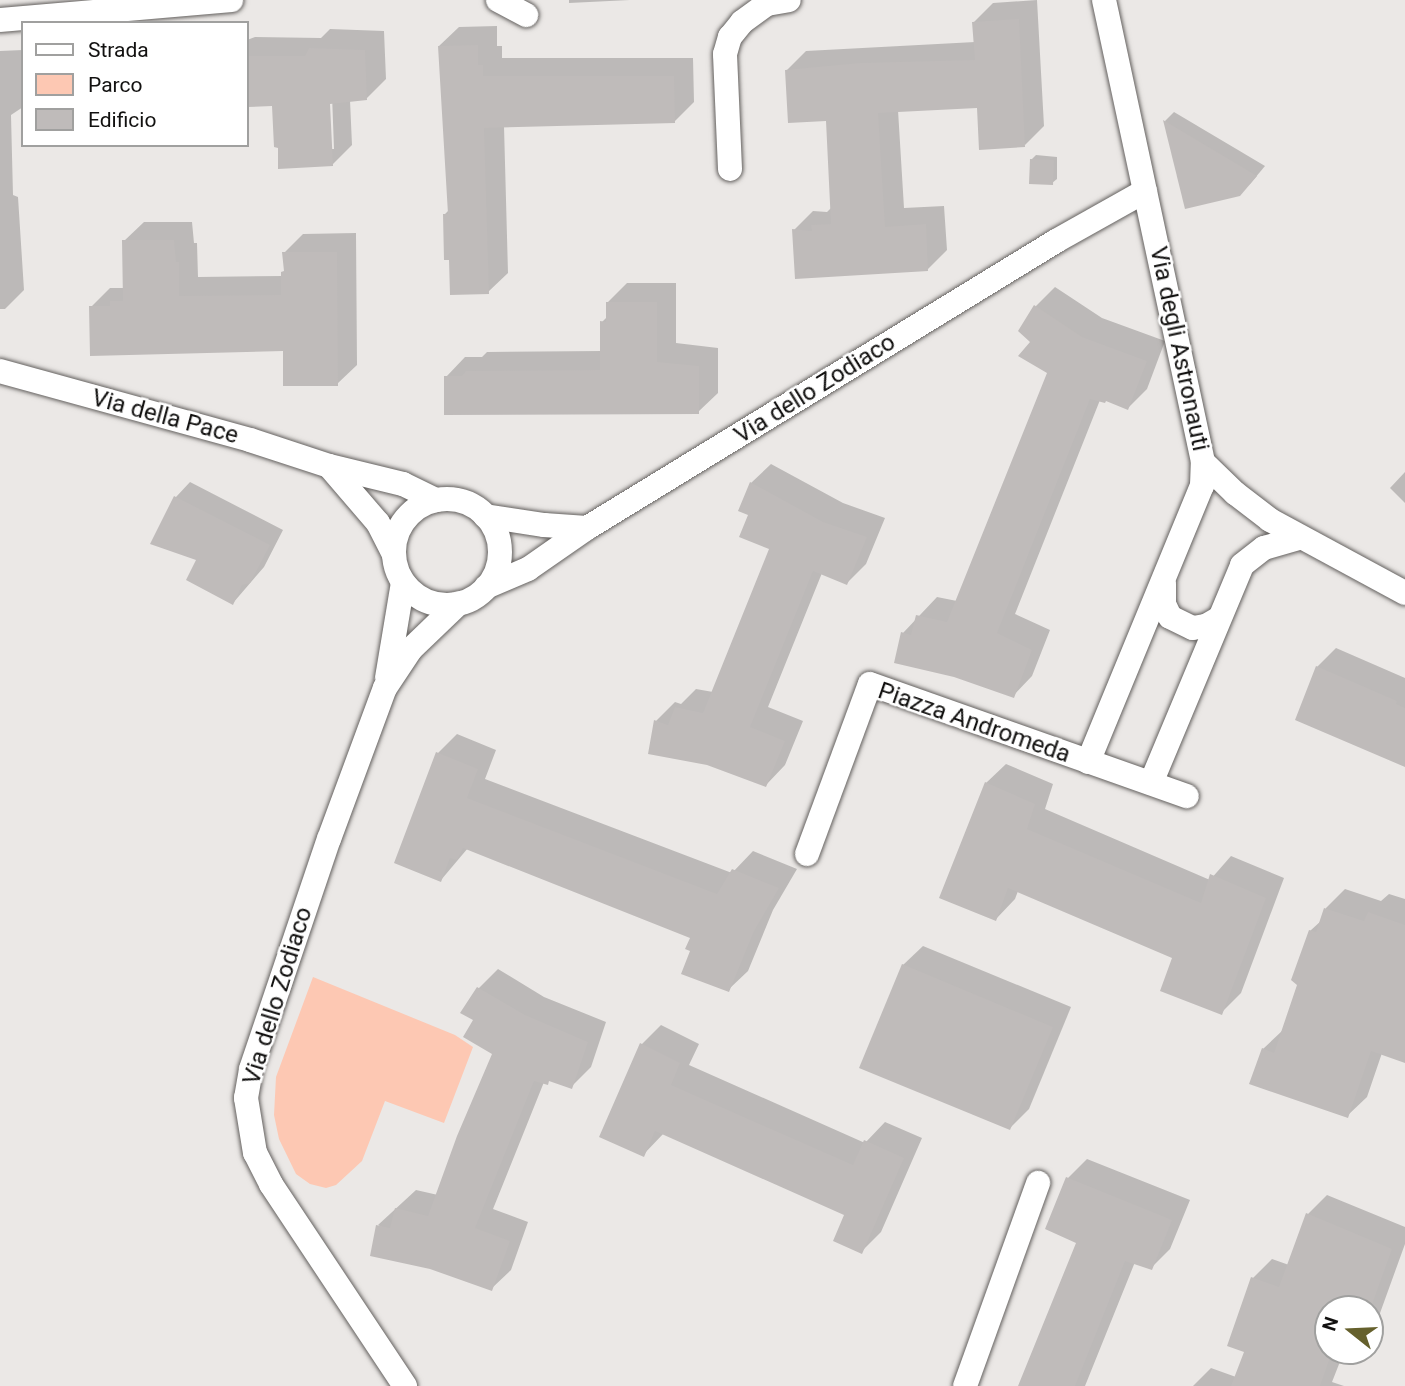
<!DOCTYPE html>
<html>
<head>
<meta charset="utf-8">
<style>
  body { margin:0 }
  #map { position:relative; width:1405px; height:1386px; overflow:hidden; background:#ebe8e6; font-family:Roboto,sans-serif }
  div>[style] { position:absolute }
  .green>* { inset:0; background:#fdc8b3 }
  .shadow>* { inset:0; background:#0003 }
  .building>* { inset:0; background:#bfbbba }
  .roads { filter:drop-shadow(0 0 2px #64615f) drop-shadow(0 0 2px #64615f) }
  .street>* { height:24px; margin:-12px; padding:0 12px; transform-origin:12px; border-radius:12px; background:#fff }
  .street>.ring { margin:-12px; padding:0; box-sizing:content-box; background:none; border:24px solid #fff; border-radius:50% }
  span { translate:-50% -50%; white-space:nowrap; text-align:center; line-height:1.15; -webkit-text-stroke:5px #fff; paint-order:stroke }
  .street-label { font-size:24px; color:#121110 }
  .legend { position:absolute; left:21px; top:21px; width:228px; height:126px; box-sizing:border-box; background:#fff; border:2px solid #a0a09f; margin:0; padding:9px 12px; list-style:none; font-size:21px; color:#121110 }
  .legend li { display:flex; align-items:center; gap:14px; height:35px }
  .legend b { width:35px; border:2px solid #a0a09f }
  .north { position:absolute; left:1314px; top:1295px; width:70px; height:70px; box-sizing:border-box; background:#fff; border:2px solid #a0a09f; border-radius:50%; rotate:288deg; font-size:19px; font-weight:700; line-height:28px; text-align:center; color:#121110 }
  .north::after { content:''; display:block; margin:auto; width:24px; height:32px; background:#65602c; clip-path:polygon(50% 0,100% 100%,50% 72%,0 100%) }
</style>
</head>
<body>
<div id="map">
  <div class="green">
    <div style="clip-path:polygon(313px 977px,455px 1035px,473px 1047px,444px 1123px,385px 1101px,362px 1161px,336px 1185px,326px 1188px,310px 1184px,296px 1174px,279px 1139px,274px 1115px,276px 1077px)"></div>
  </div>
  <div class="shadow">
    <div style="clip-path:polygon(569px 0,630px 0,569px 3px)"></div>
    <div style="clip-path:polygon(1037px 0,1044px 126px,1025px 145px,979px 106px,898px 110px,904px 208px,944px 206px,947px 250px,927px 270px,794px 230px,813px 211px,827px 212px,832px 207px,827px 119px,787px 70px,806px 51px,975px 42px,974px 22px,993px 3px)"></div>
    <div style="clip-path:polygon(497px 26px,497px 46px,502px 46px,502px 58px,693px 58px,694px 102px,675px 121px,504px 126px,508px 273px,488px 292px,450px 258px,444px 215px,449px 210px,439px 46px,459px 27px)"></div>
    <div style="clip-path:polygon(evenodd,330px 29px,384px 31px,386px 79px,367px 98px,350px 100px,352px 145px,332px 165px,273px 104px,247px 105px,247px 40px,255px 37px,321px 38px,330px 29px,328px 95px,332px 95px,334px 149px,330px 149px,328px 95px)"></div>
    <div style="clip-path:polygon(23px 50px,23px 107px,11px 115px,13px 195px,18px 197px,24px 290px,5px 309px,0 309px,0 51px)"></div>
    <div style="clip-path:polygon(1174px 112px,1265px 166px,1250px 184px,1186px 207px,1165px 121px)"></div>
    <div style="clip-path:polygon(1036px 155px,1057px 157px,1057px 179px,1052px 183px,1031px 160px)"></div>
    <div style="clip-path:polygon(144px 222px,192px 222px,194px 243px,197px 243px,198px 277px,283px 276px,286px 269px,284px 253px,303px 234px,356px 233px,357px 365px,337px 384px,284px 349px,91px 307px,110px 288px,124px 288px,124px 241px)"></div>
    <div style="clip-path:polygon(627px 283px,676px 283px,676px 343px,718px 348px,718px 393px,698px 412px,446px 377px,465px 357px,482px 357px,487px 352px,602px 351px,602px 322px,608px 316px,608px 302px)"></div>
    <div style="clip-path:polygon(1055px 287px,1102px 318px,1165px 341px,1147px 389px,1128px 408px,1107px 399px,1100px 400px,1015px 614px,1050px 630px,1032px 676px,1013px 696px,903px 633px,937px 597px,957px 601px,1049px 372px,1032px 342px,1036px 306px)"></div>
    <div style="clip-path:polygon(771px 464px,843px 503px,885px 518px,866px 564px,847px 583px,822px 573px,768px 707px,803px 721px,785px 765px,766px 785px,656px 721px,675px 702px,681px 704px,696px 689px,713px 692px,771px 548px,751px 514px,751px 483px)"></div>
    <div style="clip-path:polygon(1405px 472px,1405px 503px,1390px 488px)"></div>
    <div style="clip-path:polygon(190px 482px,283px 530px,264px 567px,233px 603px,198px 559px,152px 543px,176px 497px)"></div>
    <div style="clip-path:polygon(1336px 648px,1405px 678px,1405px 764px,1317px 667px)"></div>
    <div style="clip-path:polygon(457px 734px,496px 750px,485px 779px,732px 873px,753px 851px,797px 869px,773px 910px,748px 971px,728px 990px,692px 950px,692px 937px,468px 848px,441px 880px,438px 753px)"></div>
    <div style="clip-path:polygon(1006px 764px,1053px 784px,1045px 809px,1210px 880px,1231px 856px,1284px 878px,1241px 993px,1221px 1013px,1174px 957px,1018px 891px,1015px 899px,996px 919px,986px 783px)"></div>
    <div style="clip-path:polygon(1345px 889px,1381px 901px,1389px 894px,1405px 899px,1405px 1055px,1382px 1053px,1367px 1097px,1347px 1116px,1263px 1049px,1283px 1030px,1299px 985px,1310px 931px,1322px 920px,1326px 908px)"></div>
    <div style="clip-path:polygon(923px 946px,1071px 1007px,1029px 1109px,1010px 1128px,903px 965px)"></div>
    <div style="clip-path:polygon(498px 969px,544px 997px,606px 1022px,591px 1067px,571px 1087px,551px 1080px,544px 1082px,493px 1209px,528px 1222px,511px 1270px,491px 1289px,378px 1225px,416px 1190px,438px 1195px,495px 1054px,475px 1020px,479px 988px)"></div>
    <div style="clip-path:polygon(661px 1025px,699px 1044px,689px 1065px,865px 1143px,885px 1122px,922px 1138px,881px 1232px,861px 1252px,847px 1214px,664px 1133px,643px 1155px,601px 1136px,642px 1044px)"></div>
    <div style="clip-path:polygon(1087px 1159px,1190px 1200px,1170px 1249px,1151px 1268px,1135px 1262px,1085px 1386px,1020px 1386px,1078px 1242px,1068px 1178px)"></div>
    <div style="clip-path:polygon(1327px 1195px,1405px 1227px,1405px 1244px,1371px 1338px,1370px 1309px,1328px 1309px,1328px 1351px,1358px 1351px,1351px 1358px,1343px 1354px,1332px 1382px,1344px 1386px,1193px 1386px,1211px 1368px,1236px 1377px,1246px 1350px,1253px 1278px,1272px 1259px,1289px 1265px,1308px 1214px)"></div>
  </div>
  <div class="building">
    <div style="clip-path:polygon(1019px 19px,1025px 147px,979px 150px,977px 108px,878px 113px,885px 227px,926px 224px,928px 271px,795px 279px,792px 229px,812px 231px,811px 225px,831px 224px,826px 121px,788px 123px,785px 70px,860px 63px,975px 60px,972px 22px)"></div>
    <div style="clip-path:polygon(478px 45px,478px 65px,483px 65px,483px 76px,674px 76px,675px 123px,484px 128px,489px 294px,450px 295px,449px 260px,444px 260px,443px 214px,448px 214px,438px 46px)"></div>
    <div style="clip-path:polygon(309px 48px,365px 50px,367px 100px,330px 104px,333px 166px,278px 169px,278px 148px,274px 147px,272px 106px,247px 107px,247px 56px,305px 56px)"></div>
    <div style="clip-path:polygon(1163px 120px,1257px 176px,1240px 196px,1185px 209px)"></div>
    <div style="clip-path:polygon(1030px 159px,1054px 160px,1053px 185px,1029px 184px)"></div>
    <div style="clip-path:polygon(122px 240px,174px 240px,176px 262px,179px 262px,179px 296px,281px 295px,281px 272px,284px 271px,282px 252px,337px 252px,338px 386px,283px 386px,283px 351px,90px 356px,89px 306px,110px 306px,110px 301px,123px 301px)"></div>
    <div style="clip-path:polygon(606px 302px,657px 302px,657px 362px,699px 366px,699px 414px,444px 415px,444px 376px,462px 376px,466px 371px,600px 370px,600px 321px,606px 322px)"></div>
    <div style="clip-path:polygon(1034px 305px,1082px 337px,1147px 361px,1128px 410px,1106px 401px,1105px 403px,1090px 399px,997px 633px,1032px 650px,1014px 698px,954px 677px,894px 663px,901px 632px,911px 635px,916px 615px,947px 622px,1047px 373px,1018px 356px,1030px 342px,1018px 331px)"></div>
    <div style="clip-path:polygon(750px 482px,823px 522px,867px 537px,847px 585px,813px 571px,750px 727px,785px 741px,766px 787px,707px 765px,648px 754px,654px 720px,668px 725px,675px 707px,703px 713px,769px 549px,739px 537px,748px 515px,738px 511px)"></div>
    <div style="clip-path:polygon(174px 496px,270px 545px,250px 583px,242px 585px,233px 605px,186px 580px,196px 560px,150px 544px)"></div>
    <div style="clip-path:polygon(1316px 666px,1397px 701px,1396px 704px,1405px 708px,1405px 767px,1295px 720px)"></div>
    <div style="clip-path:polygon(436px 752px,478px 769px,467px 798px,717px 894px,732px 869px,779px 888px,754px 931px,729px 992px,681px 974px,690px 951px,685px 949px,690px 938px,463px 848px,457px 860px,450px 858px,441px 882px,394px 863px)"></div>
    <div style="clip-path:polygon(985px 782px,1035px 804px,1027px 829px,1201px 903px,1210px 874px,1266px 898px,1222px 1015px,1160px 991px,1172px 958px,1008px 888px,996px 921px,939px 898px)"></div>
    <div style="clip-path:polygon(1324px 908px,1364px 921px,1368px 912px,1405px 925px,1405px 1063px,1371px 1051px,1348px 1118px,1249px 1084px,1262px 1048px,1274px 1053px,1297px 985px,1291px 980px,1309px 930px,1316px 932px)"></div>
    <div style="clip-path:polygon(902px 964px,1053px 1027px,1010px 1130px,859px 1068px)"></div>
    <div style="clip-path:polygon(477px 987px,525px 1015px,588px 1042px,572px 1089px,549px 1081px,548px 1085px,534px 1081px,475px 1228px,510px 1241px,492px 1291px,430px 1269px,370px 1256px,376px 1225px,390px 1228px,395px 1208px,428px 1216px,457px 1136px,492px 1054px,463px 1037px,473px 1020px,460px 1013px)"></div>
    <div style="clip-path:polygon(640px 1043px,680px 1063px,671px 1085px,853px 1165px,864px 1140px,904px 1158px,862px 1254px,833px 1241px,844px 1215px,655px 1131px,644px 1157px,599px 1137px)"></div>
    <div style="clip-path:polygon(1066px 1177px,1172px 1220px,1152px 1270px,1125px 1261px,1075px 1386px,1018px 1386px,1076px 1243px,1045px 1229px)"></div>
    <div style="clip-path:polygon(1306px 1213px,1392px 1249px,1370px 1310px,1328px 1309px,1328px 1351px,1355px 1351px,1352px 1360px,1332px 1352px,1320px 1386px,1231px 1386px,1244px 1352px,1227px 1346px,1251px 1277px,1279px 1287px)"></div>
  </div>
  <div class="roads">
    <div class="street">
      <div style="left:498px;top:0;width:32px;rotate:28deg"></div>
      <div style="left:1104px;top:0;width:472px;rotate:77.9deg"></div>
      <div style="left:1203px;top:462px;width:45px;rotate:44.1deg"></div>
      <div style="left:1235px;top:493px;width:44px;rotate:37.6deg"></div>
      <div style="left:1270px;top:520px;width:153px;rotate:28.4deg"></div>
      <div style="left:0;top:20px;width:232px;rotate:-4.9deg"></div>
      <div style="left:730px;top:169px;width:115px;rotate:-92.5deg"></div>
      <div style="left:725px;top:54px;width:18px;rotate:-74deg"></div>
      <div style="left:730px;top:37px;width:19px;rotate:-51deg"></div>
      <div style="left:742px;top:22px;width:31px;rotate:-36deg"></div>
      <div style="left:767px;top:4px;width:22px;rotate:-10deg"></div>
      <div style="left:0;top:371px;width:259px;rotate:15.4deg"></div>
      <div style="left:250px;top:440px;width:83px;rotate:18.2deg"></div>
      <div style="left:329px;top:466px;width:76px;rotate:13.7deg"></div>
      <div style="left:403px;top:484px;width:37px;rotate:26deg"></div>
      <div style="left:329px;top:466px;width:75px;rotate:49.3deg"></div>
      <div style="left:378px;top:523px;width:35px;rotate:63deg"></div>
      <div class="ring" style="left:394px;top:499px;width:82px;height:82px"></div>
      <div style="left:485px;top:516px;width:60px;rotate:8.7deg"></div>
      <div style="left:544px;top:525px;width:43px;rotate:4deg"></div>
      <div style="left:1164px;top:584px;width:20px;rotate:90deg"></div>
      <div style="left:1164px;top:604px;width:14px;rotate:65deg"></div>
      <div style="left:1170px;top:617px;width:25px;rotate:26deg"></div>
      <div style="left:1193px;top:628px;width:13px;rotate:-9deg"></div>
      <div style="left:1206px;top:626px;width:14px;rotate:-30deg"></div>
      <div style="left:486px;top:587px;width:46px;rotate:-23.2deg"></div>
      <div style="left:528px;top:569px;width:72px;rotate:-34.8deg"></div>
      <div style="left:587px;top:528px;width:550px;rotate:-31.46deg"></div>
      <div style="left:1056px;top:241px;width:102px;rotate:-29.3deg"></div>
      <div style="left:387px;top:678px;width:97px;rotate:-80.5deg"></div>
      <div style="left:1088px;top:762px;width:299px;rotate:-67.6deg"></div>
      <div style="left:1202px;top:486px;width:24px;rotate:-88deg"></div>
      <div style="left:1151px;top:783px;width:236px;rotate:-67.3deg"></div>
      <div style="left:1242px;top:565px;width:28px;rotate:-38deg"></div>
      <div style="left:1264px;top:548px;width:37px;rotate:-16deg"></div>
      <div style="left:807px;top:854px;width:181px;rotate:-69.7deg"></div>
      <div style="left:870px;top:684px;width:336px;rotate:19.5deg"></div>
      <div style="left:405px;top:1386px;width:242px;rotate:-123.6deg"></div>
      <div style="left:271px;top:1184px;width:35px;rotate:-117deg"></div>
      <div style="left:255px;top:1153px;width:56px;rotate:-99.3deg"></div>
      <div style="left:246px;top:1098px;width:29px;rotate:-80deg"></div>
      <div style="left:251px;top:1069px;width:243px;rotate:-71.3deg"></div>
      <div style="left:329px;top:839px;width:161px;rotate:-69.7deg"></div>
      <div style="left:385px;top:688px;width:47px;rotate:-56.3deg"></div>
      <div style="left:411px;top:649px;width:66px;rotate:-43.8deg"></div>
      <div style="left:965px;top:1386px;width:216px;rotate:-70.2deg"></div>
    </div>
  </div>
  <div class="street-label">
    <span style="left:1179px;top:349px;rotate:78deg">Via degli Astronauti</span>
    <span style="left:815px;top:389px;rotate:-32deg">Via dello Zodiaco</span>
    <span style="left:165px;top:417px;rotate:15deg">Via della Pace</span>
    <span style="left:974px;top:723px;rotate:19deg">Piazza Andromeda</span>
    <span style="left:278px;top:996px;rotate:-73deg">Via dello Zodiaco</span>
  </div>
  <ul class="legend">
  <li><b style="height:9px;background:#fff"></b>Strada</li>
  <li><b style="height:19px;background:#fdc8b3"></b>Parco</li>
  <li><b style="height:19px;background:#bfbbba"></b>Edificio</li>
  </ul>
  <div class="north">N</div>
</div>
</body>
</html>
